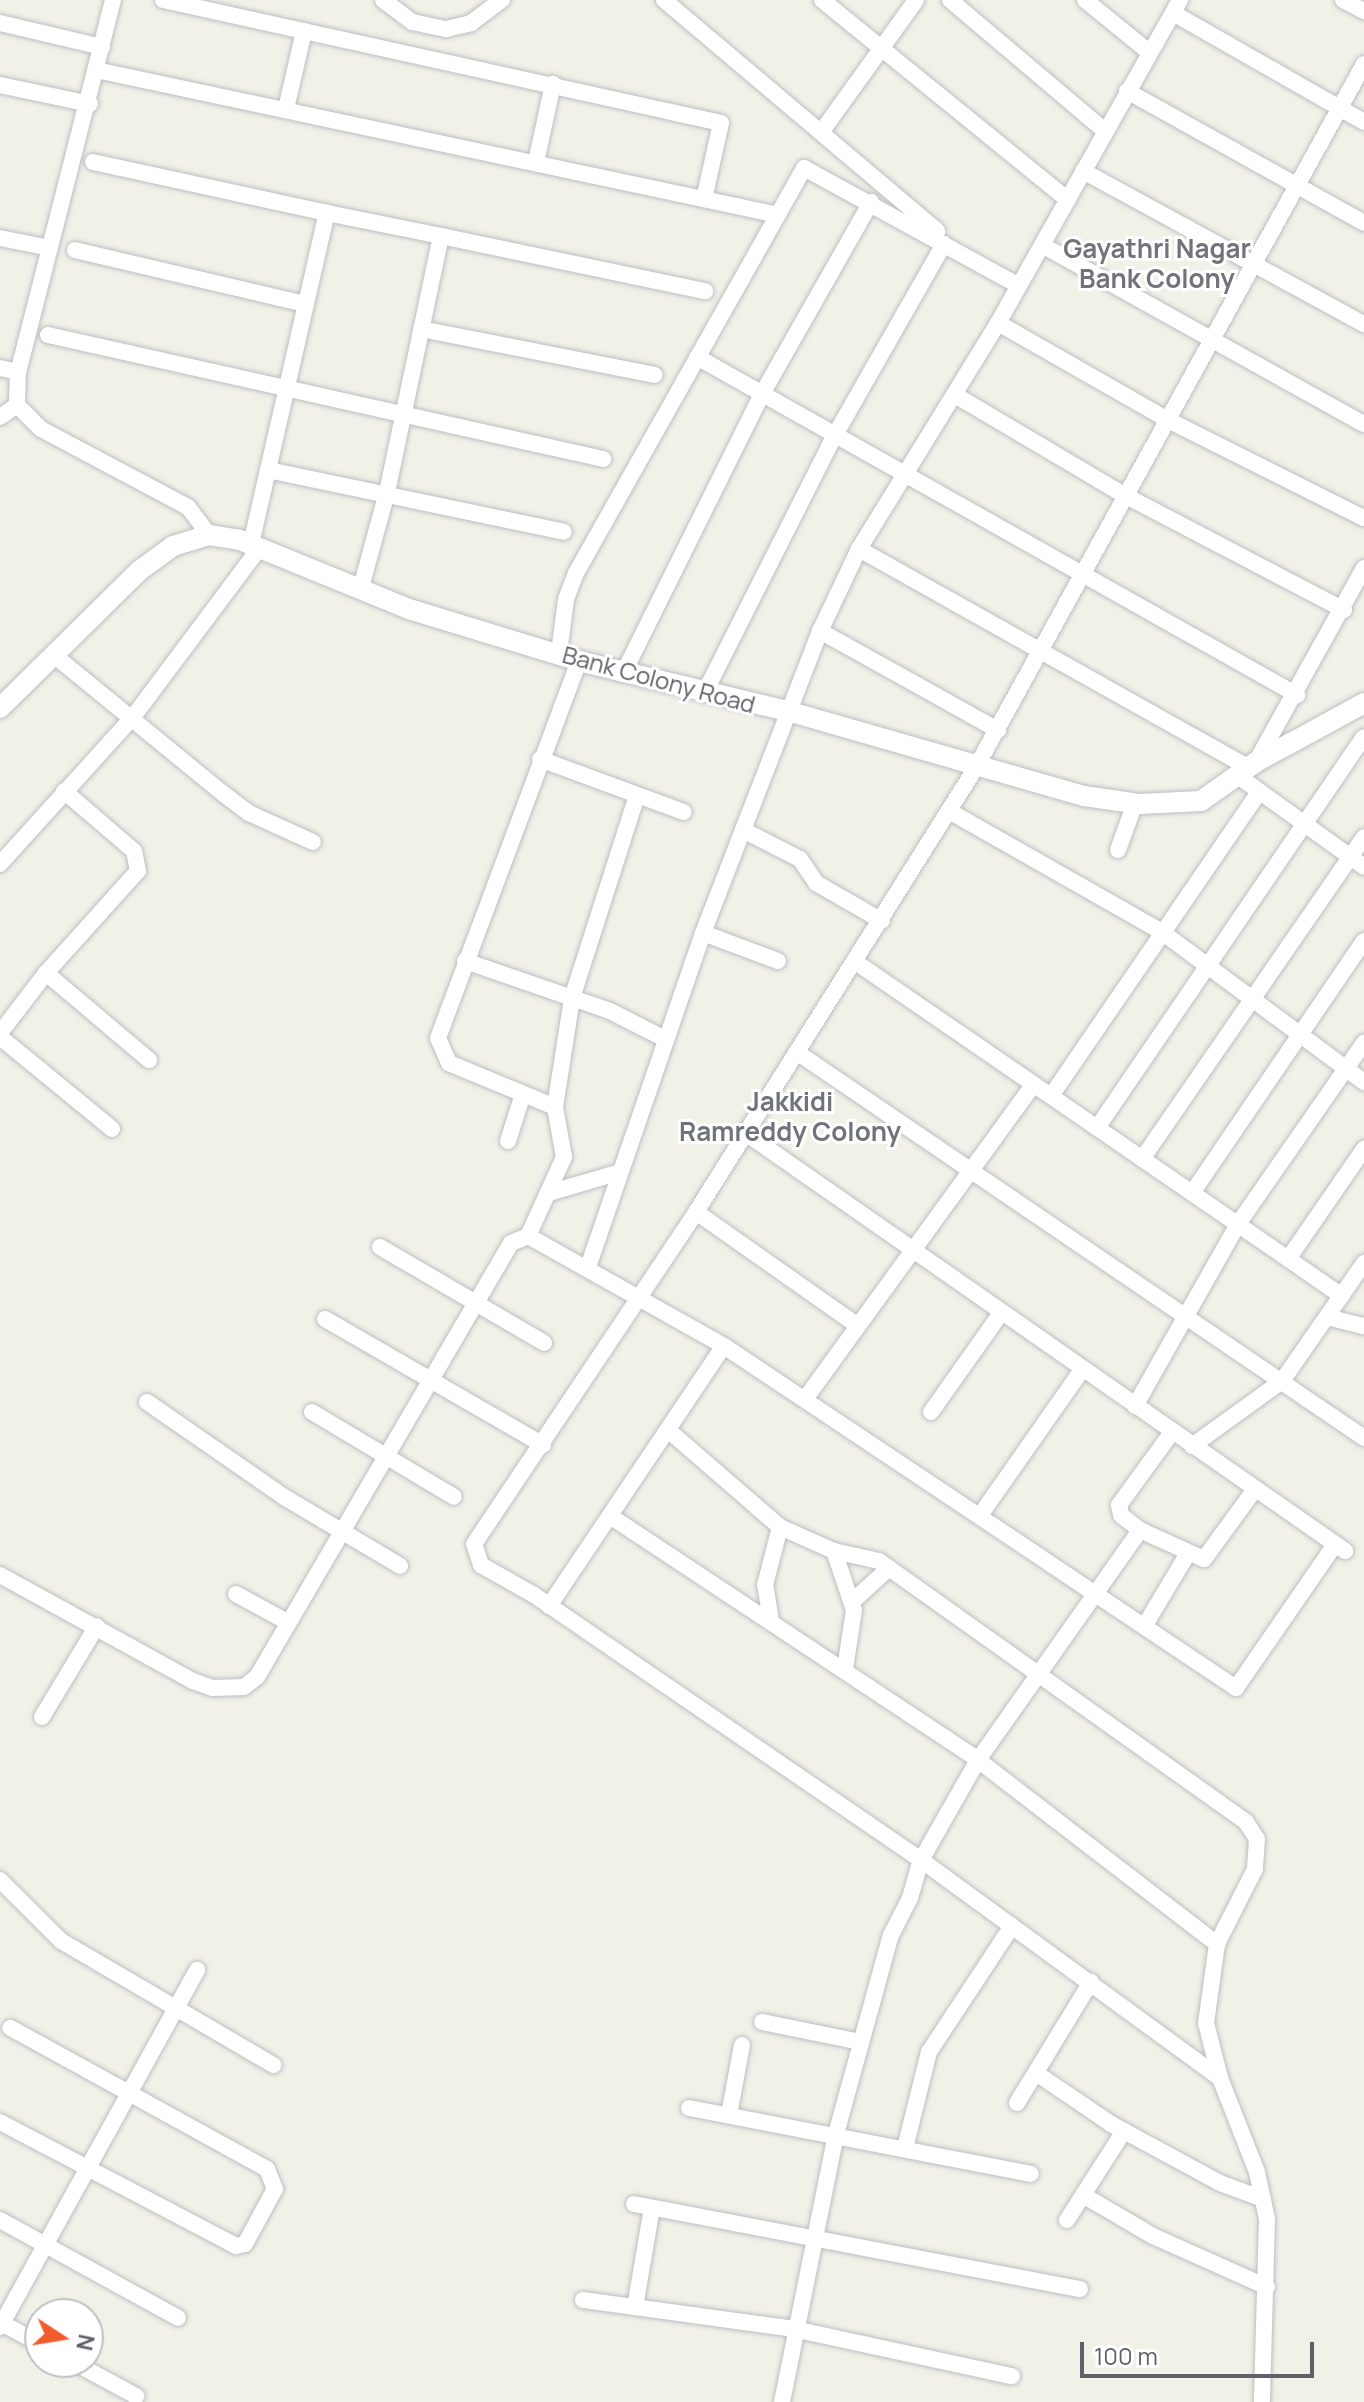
<!DOCTYPE html>
<html>
<head>
<meta charset="utf-8">
<style>
  body { margin:0 }
  #map { position:relative; width:1364px; height:2402px; overflow:hidden; background:#f1f1e8; font-family:Manrope,sans-serif }
  div>[style] { position:absolute }
  .roads { filter:drop-shadow(0 0 2px #bcbec3) drop-shadow(0 0 2px #bcbec3) }
  .minor>* { height:16px; margin:-8px; padding:0 8px; transform-origin:8px; border-radius:8px; background:#fff }
  .tertiary>* { height:20px; margin:-10px; padding:0 10px; transform-origin:10px; border-radius:10px; background:#fff }
  span { translate:-50% -50%; white-space:nowrap; text-align:center; line-height:1.15; -webkit-text-stroke:6px #fff; paint-order:stroke }
  .street-label { font-size:24px; color:#5f6168 }
  .neighbourhood-label { font-size:26px; color:#70737a; font-weight:700 }
  .north { position:absolute; left:24px; top:2298px; width:80px; height:80px; box-sizing:border-box; background:#fff; border:2px solid #bfc0c3; border-radius:50%; rotate:102deg; font-size:22px; font-weight:700; line-height:32px; text-align:center; color:#5f6168 }
  .north::after { content:''; display:block; margin:auto; width:28px; height:36px; background:#f15c2e; clip-path:polygon(50% 0,100% 100%,50% 72%,0 100%) }
  .scale { position:absolute; left:1080px; top:2342px; width:234px; height:36px; box-sizing:border-box; border:4px solid #5f6168; border-top:0; padding-left:10px; font-size:24px; line-height:28px; white-space:nowrap; color:#5f6168; -webkit-text-stroke:6px #fff; paint-order:stroke }
</style>
</head>
<body>
<div id="map">
  <div class="roads">
    <div class="minor">
      <div style="left:113px;top:0;width:384px;rotate:104.3deg"></div>
      <div style="left:18px;top:372px;width:33px;rotate:92deg"></div>
      <div style="left:17px;top:405px;width:34px;rotate:45deg"></div>
      <div style="left:41px;top:429px;width:166px;rotate:28deg"></div>
      <div style="left:188px;top:507px;width:35px;rotate:53deg"></div>
      <div style="left:163px;top:0;width:571px;rotate:12.43deg"></div>
      <div style="left:721px;top:123px;width:78px;rotate:102.6deg"></div>
      <div style="left:383px;top:0;width:36px;rotate:37deg"></div>
      <div style="left:412px;top:22px;width:35px;rotate:12deg"></div>
      <div style="left:446px;top:29px;width:26px;rotate:-13deg"></div>
      <div style="left:471px;top:23px;width:39px;rotate:-37deg"></div>
      <div style="left:664px;top:0;width:358px;rotate:40.2deg"></div>
      <div style="left:822px;top:0;width:317px;rotate:39.1deg"></div>
      <div style="left:950px;top:0;width:203px;rotate:40.2deg"></div>
      <div style="left:1085px;top:0;width:82px;rotate:39.1deg"></div>
      <div style="left:1343px;top:0;width:24px;rotate:28deg"></div>
      <div style="left:1173px;top:13px;width:220px;rotate:29.7deg"></div>
      <div style="left:0;top:23px;width:105px;rotate:13.2deg"></div>
      <div style="left:96px;top:70px;width:697px;rotate:12deg"></div>
      <div style="left:0;top:85px;width:92px;rotate:11.9deg"></div>
      <div style="left:1127px;top:91px;width:271px;rotate:29.1deg"></div>
      <div style="left:286px;top:109px;width:80px;rotate:-77deg"></div>
      <div style="left:822px;top:131px;width:161px;rotate:-54.3deg"></div>
      <div style="left:93px;top:162px;width:239px;rotate:12.3deg"></div>
      <div style="left:536px;top:162px;width:80px;rotate:-77.7deg"></div>
      <div style="left:1083px;top:171px;width:320px;rotate:28.6deg"></div>
      <div style="left:441px;top:236px;width:270px;rotate:11.8deg"></div>
      <div style="left:0;top:238px;width:51px;rotate:11.3deg"></div>
      <div style="left:1042px;top:245px;width:368px;rotate:29.1deg"></div>
      <div style="left:75px;top:250px;width:237px;rotate:13.2deg"></div>
      <div style="left:998px;top:323px;width:196px;rotate:29.7deg"></div>
      <div style="left:1168px;top:420px;width:219px;rotate:26.6deg"></div>
      <div style="left:421px;top:329px;width:238px;rotate:11.1deg"></div>
      <div style="left:48px;top:335px;width:569px;rotate:12.59deg"></div>
      <div style="left:697px;top:357px;width:689px;rotate:29.39deg"></div>
      <div style="left:0;top:368px;width:18px;rotate:13deg"></div>
      <div style="left:955px;top:395px;width:199px;rotate:30.6deg"></div>
      <div style="left:1126px;top:496px;width:246px;rotate:27.6deg"></div>
      <div style="left:0;top:417px;width:21px;rotate:-35deg"></div>
      <div style="left:268px;top:470px;width:302px;rotate:11.8deg"></div>
      <div style="left:251px;top:544px;width:340px;rotate:-77.1deg"></div>
      <div style="left:327px;top:213px;width:116px;rotate:11.4deg"></div>
      <div style="left:441px;top:236px;width:266px;rotate:101.9deg"></div>
      <div style="left:386px;top:496px;width:98px;rotate:105.3deg"></div>
      <div style="left:859px;top:549px;width:448px;rotate:29.3deg"></div>
      <div style="left:820px;top:631px;width:204px;rotate:29.1deg"></div>
      <div style="left:559px;top:653px;width:54px;rotate:-82.6deg"></div>
      <div style="left:566px;top:599px;width:28px;rotate:-69deg"></div>
      <div style="left:576px;top:573px;width:465px;rotate:-60.6deg"></div>
      <div style="left:804px;top:168px;width:244px;rotate:28.7deg"></div>
      <div style="left:55px;top:656px;width:220px;rotate:39.3deg"></div>
      <div style="left:225px;top:795px;width:30px;rotate:37deg"></div>
      <div style="left:249px;top:813px;width:70px;rotate:24.4deg"></div>
      <div style="left:623px;top:674px;width:313px;rotate:-63.6deg"></div>
      <div style="left:762px;top:394px;width:221px;rotate:-60.4deg"></div>
      <div style="left:704px;top:694px;width:290px;rotate:-63.2deg"></div>
      <div style="left:835px;top:435px;width:220px;rotate:-60.3deg"></div>
      <div style="left:540px;top:759px;width:153px;rotate:20.3deg"></div>
      <div style="left:1256px;top:762px;width:222px;rotate:-60.9deg"></div>
      <div style="left:1238px;top:776px;width:155px;rotate:35.8deg"></div>
      <div style="left:949px;top:811px;width:245px;rotate:29.6deg"></div>
      <div style="left:1162px;top:932px;width:252px;rotate:36.6deg"></div>
      <div style="left:743px;top:830px;width:64px;rotate:27deg"></div>
      <div style="left:800px;top:859px;width:29px;rotate:56deg"></div>
      <div style="left:816px;top:883px;width:76px;rotate:29.9deg"></div>
      <div style="left:1118px;top:850px;width:50px;rotate:-70.1deg"></div>
      <div style="left:0;top:864px;width:198px;rotate:-47.9deg"></div>
      <div style="left:133px;top:717px;width:212px;rotate:-53.2deg"></div>
      <div style="left:703px;top:933px;width:80px;rotate:20.5deg"></div>
      <div style="left:465px;top:961px;width:153px;rotate:19deg"></div>
      <div style="left:610px;top:1011px;width:62px;rotate:27deg"></div>
      <div style="left:857px;top:963px;width:588px;rotate:34.47deg"></div>
      <div style="left:46px;top:973px;width:135px;rotate:40.2deg"></div>
      <div style="left:0;top:1033px;width:76px;rotate:-52.5deg"></div>
      <div style="left:46px;top:973px;width:137px;rotate:-48deg"></div>
      <div style="left:138px;top:871px;width:20px;rotate:-101deg"></div>
      <div style="left:134px;top:851px;width:92px;rotate:-139.4deg"></div>
      <div style="left:0;top:1037px;width:145px;rotate:39.4deg"></div>
      <div style="left:798px;top:1053px;width:685px;rotate:34.22deg"></div>
      <div style="left:1051px;top:1096px;width:368px;rotate:-55.6deg"></div>
      <div style="left:555px;top:1107px;width:115px;rotate:-157.5deg"></div>
      <div style="left:449px;top:1063px;width:27px;rotate:-114deg"></div>
      <div style="left:438px;top:1038px;width:403px;rotate:-69.5deg"></div>
      <div style="left:1097px;top:1128px;width:473px;rotate:-55.7deg"></div>
      <div style="left:744px;top:1132px;width:733px;rotate:34.88deg"></div>
      <div style="left:508px;top:1141px;width:46px;rotate:-72.3deg"></div>
      <div style="left:1142px;top:1159px;width:391px;rotate:-55.4deg"></div>
      <div style="left:552px;top:1192px;width:68px;rotate:-16.3deg"></div>
      <div style="left:1192px;top:1193px;width:305px;rotate:-55.7deg"></div>
      <div style="left:696px;top:1212px;width:197px;rotate:35.1deg"></div>
      <div style="left:528px;top:1236px;width:87px;rotate:-65.5deg"></div>
      <div style="left:564px;top:1157px;width:51px;rotate:-100.2deg"></div>
      <div style="left:555px;top:1107px;width:110px;rotate:-81.1deg"></div>
      <div style="left:572px;top:998px;width:213px;rotate:-72.2deg"></div>
      <div style="left:380px;top:1247px;width:190px;rotate:30.3deg"></div>
      <div style="left:1288px;top:1259px;width:134px;rotate:-55.4deg"></div>
      <div style="left:588px;top:1267px;width:353px;rotate:-71deg"></div>
      <div style="left:703px;top:933px;width:324px;rotate:-68.8deg"></div>
      <div style="left:820px;top:631px;width:91px;rotate:-64.6deg"></div>
      <div style="left:859px;top:549px;width:265px;rotate:-58.4deg"></div>
      <div style="left:998px;top:323px;width:371px;rotate:-60.6deg"></div>
      <div style="left:1327px;top:1317px;width:38px;rotate:14deg"></div>
      <div style="left:325px;top:1319px;width:252px;rotate:30deg"></div>
      <div style="left:805px;top:1399px;width:389px;rotate:-54deg"></div>
      <div style="left:147px;top:1402px;width:167px;rotate:34.7deg"></div>
      <div style="left:284px;top:1497px;width:135px;rotate:30.7deg"></div>
      <div style="left:1135px;top:1406px;width:209px;rotate:-60.5deg"></div>
      <div style="left:1238px;top:1224px;width:221px;rotate:-55.2deg"></div>
      <div style="left:312px;top:1412px;width:165px;rotate:30.9deg"></div>
      <div style="left:931px;top:1412px;width:121px;rotate:-54.7deg"></div>
      <div style="left:668px;top:1430px;width:148px;rotate:40.9deg"></div>
      <div style="left:780px;top:1527px;width:59px;rotate:24deg"></div>
      <div style="left:834px;top:1551px;width:46px;rotate:12.5deg"></div>
      <div style="left:879px;top:1561px;width:450px;rotate:35.4deg"></div>
      <div style="left:1246px;top:1822px;width:20px;rotate:57deg"></div>
      <div style="left:1257px;top:1839px;width:30px;rotate:94deg"></div>
      <div style="left:1255px;top:1869px;width:84px;rotate:116.9deg"></div>
      <div style="left:1217px;top:1944px;width:80px;rotate:97.9deg"></div>
      <div style="left:1206px;top:2023px;width:57px;rotate:75.7deg"></div>
      <div style="left:1220px;top:2078px;width:101px;rotate:68.5deg"></div>
      <div style="left:1257px;top:2172px;width:48px;rotate:78deg"></div>
      <div style="left:1267px;top:2219px;width:183px;rotate:91.6deg"></div>
      <div style="left:1192px;top:1446px;width:111px;rotate:-35.8deg"></div>
      <div style="left:1282px;top:1381px;width:144px;rotate:-55.2deg"></div>
      <div style="left:981px;top:1514px;width:176px;rotate:-55deg"></div>
      <div style="left:610px;top:1516px;width:442px;rotate:33.5deg"></div>
      <div style="left:978px;top:1760px;width:302px;rotate:37.6deg"></div>
      <div style="left:1140px;top:1530px;width:70px;rotate:24.4deg"></div>
      <div style="left:1204px;top:1559px;width:87px;rotate:-53.9deg"></div>
      <div style="left:834px;top:1551px;width:62px;rotate:71.3deg"></div>
      <div style="left:854px;top:1610px;width:60px;rotate:98.7deg"></div>
      <div style="left:0;top:1575px;width:220px;rotate:28.8deg"></div>
      <div style="left:193px;top:1681px;width:20px;rotate:20deg"></div>
      <div style="left:212px;top:1688px;width:32px;rotate:-2deg"></div>
      <div style="left:244px;top:1687px;width:16px;rotate:-38deg"></div>
      <div style="left:257px;top:1677px;width:503px;rotate:-59.66deg"></div>
      <div style="left:511px;top:1243px;width:18px;rotate:-22deg"></div>
      <div style="left:528px;top:1236px;width:225px;rotate:29.3deg"></div>
      <div style="left:724px;top:1346px;width:616px;rotate:33.74deg"></div>
      <div style="left:1236px;top:1688px;width:173px;rotate:-55.4deg"></div>
      <div style="left:236px;top:1594px;width:60px;rotate:28.7deg"></div>
      <div style="left:853px;top:1601px;width:49px;rotate:-42.5deg"></div>
      <div style="left:549px;top:1606px;width:313px;rotate:-56.1deg"></div>
      <div style="left:771px;top:1621px;width:36px;rotate:-99deg"></div>
      <div style="left:765px;top:1585px;width:60px;rotate:-75.5deg"></div>
      <div style="left:1145px;top:1625px;width:82px;rotate:-59deg"></div>
      <div style="left:42px;top:1717px;width:106px;rotate:-58.9deg"></div>
      <div style="left:0;top:1880px;width:86px;rotate:45deg"></div>
      <div style="left:61px;top:1941px;width:246px;rotate:30.3deg"></div>
      <div style="left:762px;top:2022px;width:100px;rotate:11.5deg"></div>
      <div style="left:1036px;top:2073px;width:91px;rotate:34.2deg"></div>
      <div style="left:1111px;top:2124px;width:124px;rotate:28.4deg"></div>
      <div style="left:1220px;top:2183px;width:46px;rotate:20.4deg"></div>
      <div style="left:1220px;top:2078px;width:370px;rotate:-143.9deg"></div>
      <div style="left:921px;top:1860px;width:469px;rotate:-145.6deg"></div>
      <div style="left:534px;top:1595px;width:61px;rotate:-150.5deg"></div>
      <div style="left:481px;top:1565px;width:22px;rotate:-108deg"></div>
      <div style="left:474px;top:1544px;width:399px;rotate:-56.2deg"></div>
      <div style="left:696px;top:1212px;width:524px;rotate:-57.8deg"></div>
      <div style="left:975px;top:769px;width:805px;rotate:-61.11deg"></div>
      <div style="left:1017px;top:2103px;width:142px;rotate:-58.6deg"></div>
      <div style="left:689px;top:2108px;width:348px;rotate:10.9deg"></div>
      <div style="left:729px;top:2115px;width:71px;rotate:-79.5deg"></div>
      <div style="left:0;top:2122px;width:267px;rotate:27.7deg"></div>
      <div style="left:236px;top:2246px;width:9px;rotate:-13deg"></div>
      <div style="left:245px;top:2244px;width:63px;rotate:-61.4deg"></div>
      <div style="left:275px;top:2189px;width:22px;rotate:-112deg"></div>
      <div style="left:267px;top:2169px;width:293px;rotate:-151.2deg"></div>
      <div style="left:905px;top:2148px;width:99px;rotate:-76deg"></div>
      <div style="left:929px;top:2052px;width:151px;rotate:-56.6deg"></div>
      <div style="left:1083px;top:2195px;width:81px;rotate:30.4deg"></div>
      <div style="left:1153px;top:2236px;width:125px;rotate:24.1deg"></div>
      <div style="left:634px;top:2204px;width:454px;rotate:10.8deg"></div>
      <div style="left:0;top:2220px;width:203px;rotate:28.8deg"></div>
      <div style="left:1067px;top:2220px;width:106px;rotate:-57.4deg"></div>
      <div style="left:583px;top:2300px;width:213px;rotate:7.8deg"></div>
      <div style="left:794px;top:2329px;width:223px;rotate:12.2deg"></div>
      <div style="left:635px;top:2307px;width:100px;rotate:-80.3deg"></div>
      <div style="left:0;top:2322px;width:46px;rotate:28.8deg"></div>
      <div style="left:0;top:2327px;width:408px;rotate:-61.1deg"></div>
      <div style="left:73px;top:2362px;width:72px;rotate:28.4deg"></div>
      <div style="left:782px;top:2402px;width:273px;rotate:-78.6deg"></div>
      <div style="left:836px;top:2134px;width:206px;rotate:-74.6deg"></div>
      <div style="left:891px;top:1935px;width:42px;rotate:-62.8deg"></div>
      <div style="left:910px;top:1898px;width:40px;rotate:-74deg"></div>
      <div style="left:921px;top:1860px;width:115px;rotate:-60.3deg"></div>
      <div style="left:978px;top:1760px;width:281px;rotate:-54.8deg"></div>
      <div style="left:1140px;top:1530px;width:24px;rotate:-142deg"></div>
      <div style="left:1121px;top:1515px;width:10px;rotate:-101deg"></div>
      <div style="left:1119px;top:1505px;width:90px;rotate:-54deg"></div>
    </div>
    <div class="tertiary">
      <div style="left:0;top:708px;width:195px;rotate:-44.6deg"></div>
      <div style="left:139px;top:571px;width:42px;rotate:-36.3deg"></div>
      <div style="left:173px;top:546px;width:38px;rotate:-17deg"></div>
      <div style="left:209px;top:535px;width:31px;rotate:9deg"></div>
      <div style="left:240px;top:540px;width:183px;rotate:22.2deg"></div>
      <div style="left:409px;top:609px;width:178px;rotate:17deg"></div>
      <div style="left:579px;top:661px;width:218px;rotate:13.5deg"></div>
      <div style="left:791px;top:712px;width:305px;rotate:16deg"></div>
      <div style="left:1084px;top:796px;width:57px;rotate:8.1deg"></div>
      <div style="left:1140px;top:804px;width:61px;rotate:-2.8deg"></div>
      <div style="left:1201px;top:801px;width:67px;rotate:-35.3deg"></div>
      <div style="left:1256px;top:762px;width:123px;rotate:-28.6deg"></div>
    </div>
  </div>
  <div class="street-label">
    <span style="left:659px;top:679px;rotate:15deg">Bank Colony Road</span>
  </div>
  <div class="neighbourhood-label">
    <span style="left:1157px;top:264px">Gayathri Nagar<br>Bank Colony</span>
    <span style="left:790px;top:1117px">Jakkidi<br>Ramreddy Colony</span>
  </div>
  <div class="north">N</div>
  <div class="scale">100 m</div>
</div>
</body>
</html>
